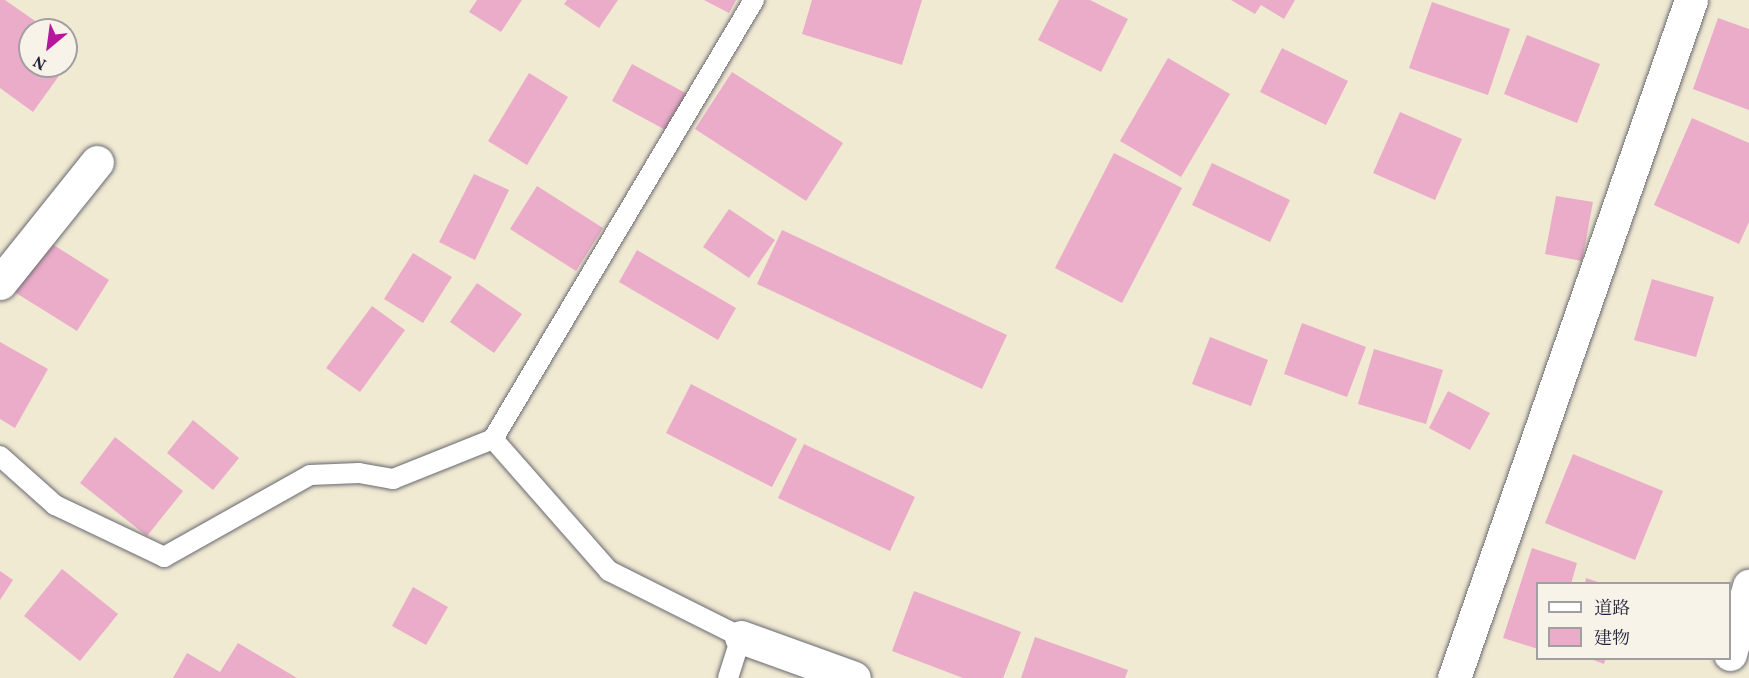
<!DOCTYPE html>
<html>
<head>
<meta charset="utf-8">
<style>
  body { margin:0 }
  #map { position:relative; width:1749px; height:678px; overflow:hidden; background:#f0ead3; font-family:Vollkorn,"Noto Serif JP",serif }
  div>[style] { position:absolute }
  .building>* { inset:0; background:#eaacc8 }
  .roads { filter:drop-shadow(0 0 2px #6a6870) drop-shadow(0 0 2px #6a6870) }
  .service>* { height:20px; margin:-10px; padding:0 10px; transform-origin:10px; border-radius:10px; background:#fff }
  .minor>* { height:33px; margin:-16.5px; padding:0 16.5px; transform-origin:16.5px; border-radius:16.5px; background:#fff }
  .tertiary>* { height:33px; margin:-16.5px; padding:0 16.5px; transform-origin:16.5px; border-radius:16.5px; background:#fff }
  span { translate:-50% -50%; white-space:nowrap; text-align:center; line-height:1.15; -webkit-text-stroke:4.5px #f7f3e8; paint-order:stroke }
  .legend { position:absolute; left:1536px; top:582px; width:195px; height:78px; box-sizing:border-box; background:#f7f3e8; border:2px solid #a29fa3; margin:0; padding:8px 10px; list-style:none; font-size:18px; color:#22223b }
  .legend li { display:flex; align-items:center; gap:12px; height:30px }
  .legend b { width:30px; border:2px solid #a29fa3 }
  .north { position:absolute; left:18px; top:18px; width:60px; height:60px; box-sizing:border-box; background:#f7f3e8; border:2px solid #a29fa3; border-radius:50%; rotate:209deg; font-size:16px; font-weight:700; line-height:24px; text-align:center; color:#22223b }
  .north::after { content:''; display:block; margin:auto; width:21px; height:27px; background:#b5179e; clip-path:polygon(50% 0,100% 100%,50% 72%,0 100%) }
</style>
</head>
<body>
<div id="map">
  <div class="building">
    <div style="clip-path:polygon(0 0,5px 0,48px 30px,30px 30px,30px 66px,66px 66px,33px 112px,0 88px)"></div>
    <div style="clip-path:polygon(477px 0,522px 0,501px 32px,469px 12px)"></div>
    <div style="clip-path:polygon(567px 0,618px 0,599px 28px,564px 4px)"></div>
    <div style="clip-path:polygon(704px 0,736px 0,729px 13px)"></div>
    <div style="clip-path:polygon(812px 0,922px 0,902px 65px,802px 34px)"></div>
    <div style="clip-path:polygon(1059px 0,1090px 0,1128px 19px,1101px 72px,1038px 40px)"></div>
    <div style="clip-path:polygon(1231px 0,1295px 0,1284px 19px,1261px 5px,1255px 14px)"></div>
    <div style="clip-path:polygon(1432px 2px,1510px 29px,1488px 95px,1409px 68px)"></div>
    <div style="clip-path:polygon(1718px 18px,1749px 29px,1749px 110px,1693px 89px)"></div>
    <div style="clip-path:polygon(1527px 35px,1600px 64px,1577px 123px,1504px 94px)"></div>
    <div style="clip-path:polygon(66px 43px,77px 51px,66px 66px)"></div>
    <div style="clip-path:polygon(1282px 48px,1348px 81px,1326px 125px,1260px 92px)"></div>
    <div style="clip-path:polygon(1168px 58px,1230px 94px,1181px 177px,1120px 141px)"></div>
    <div style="clip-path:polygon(632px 64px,691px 96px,671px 133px,612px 101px)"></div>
    <div style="clip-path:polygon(732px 72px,843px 143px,806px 201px,695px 129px)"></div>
    <div style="clip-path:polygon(529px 73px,568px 97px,527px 165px,488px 141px)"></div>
    <div style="clip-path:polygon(1400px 112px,1462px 139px,1435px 200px,1373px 173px)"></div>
    <div style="clip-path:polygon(1692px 118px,1749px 143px,1749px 222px,1739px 244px,1654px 205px)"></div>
    <div style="clip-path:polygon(1114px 153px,1182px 188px,1122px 303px,1055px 268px)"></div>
    <div style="clip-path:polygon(1212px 163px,1290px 200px,1270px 242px,1192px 205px)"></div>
    <div style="clip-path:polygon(474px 174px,509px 190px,475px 260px,439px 242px)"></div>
    <div style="clip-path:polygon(537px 186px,603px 228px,576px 271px,510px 229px)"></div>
    <div style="clip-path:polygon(1556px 196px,1593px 202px,1582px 261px,1545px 254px)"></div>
    <div style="clip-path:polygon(729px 209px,775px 240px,749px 278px,703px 247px)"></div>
    <div style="clip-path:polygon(782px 230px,1007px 335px,982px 389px,757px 284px)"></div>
    <div style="clip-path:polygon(41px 237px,109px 280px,77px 331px,8px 288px)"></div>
    <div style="clip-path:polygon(637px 250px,736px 308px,718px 340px,619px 282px)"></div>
    <div style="clip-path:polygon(413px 253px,452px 277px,423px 323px,384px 299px)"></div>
    <div style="clip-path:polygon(1652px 279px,1714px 297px,1696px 357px,1634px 340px)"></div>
    <div style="clip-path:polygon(477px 283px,522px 314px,494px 353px,450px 322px)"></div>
    <div style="clip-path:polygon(372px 306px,405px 330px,360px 392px,326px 368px)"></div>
    <div style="clip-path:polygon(1302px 323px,1366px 347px,1347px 397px,1284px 374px)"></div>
    <div style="clip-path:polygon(1210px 337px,1268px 360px,1251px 406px,1192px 384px)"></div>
    <div style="clip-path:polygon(0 342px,48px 369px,15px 428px,0 419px)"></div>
    <div style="clip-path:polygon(1374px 349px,1443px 370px,1426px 424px,1358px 404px)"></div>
    <div style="clip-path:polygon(691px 384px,797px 439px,772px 487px,666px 433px)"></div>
    <div style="clip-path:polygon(1448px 391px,1490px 413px,1470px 450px,1429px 428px)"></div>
    <div style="clip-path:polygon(193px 420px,239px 458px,213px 490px,167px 453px)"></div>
    <div style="clip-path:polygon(115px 437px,183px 491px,147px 536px,80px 483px)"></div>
    <div style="clip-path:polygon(804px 444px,915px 497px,890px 551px,778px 498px)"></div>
    <div style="clip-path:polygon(1573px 454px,1663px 491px,1635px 560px,1545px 523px)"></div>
    <div style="clip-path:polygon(1532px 548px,1577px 563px,1571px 584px,1538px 584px,1538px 649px,1503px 638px)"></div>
    <div style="clip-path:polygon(62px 569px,118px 614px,80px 661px,24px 616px)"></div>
    <div style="clip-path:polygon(0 571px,13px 580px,0 600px)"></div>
    <div style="clip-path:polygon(1586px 578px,1601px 583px,1601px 584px,1585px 584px)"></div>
    <div style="clip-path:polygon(413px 587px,448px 607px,426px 645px,392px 626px)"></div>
    <div style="clip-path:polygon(914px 591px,1021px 632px,1003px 678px,963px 678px,892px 651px)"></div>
    <div style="clip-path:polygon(1035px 637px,1128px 670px,1125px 678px,1021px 678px)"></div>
    <div style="clip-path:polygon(238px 643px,297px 678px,173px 678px,187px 653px,220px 672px)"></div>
    <div style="clip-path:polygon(1588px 658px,1606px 658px,1604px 664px)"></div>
  </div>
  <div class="roads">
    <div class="service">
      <div style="left:0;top:456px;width:74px;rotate:41.7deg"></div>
      <div style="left:55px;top:505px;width:121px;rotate:25.5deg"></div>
      <div style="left:164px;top:557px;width:167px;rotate:-29.3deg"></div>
      <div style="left:310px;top:475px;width:49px;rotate:-2.3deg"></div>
      <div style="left:359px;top:473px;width:35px;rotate:10deg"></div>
      <div style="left:393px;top:479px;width:108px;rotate:-21.8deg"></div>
      <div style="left:728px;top:678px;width:43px;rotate:-72.4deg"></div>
      <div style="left:741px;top:637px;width:148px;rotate:-153.4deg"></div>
      <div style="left:609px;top:571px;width:176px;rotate:-131.3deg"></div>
      <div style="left:493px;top:439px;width:511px;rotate:-59.27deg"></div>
    </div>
    <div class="minor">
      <div style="left:0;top:283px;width:155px;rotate:-51.3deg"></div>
      <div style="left:741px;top:637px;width:120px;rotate:19.9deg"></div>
      <div style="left:1730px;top:654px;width:71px;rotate:-74.4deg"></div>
    </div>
    <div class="tertiary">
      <div style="left:1454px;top:678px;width:718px;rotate:-70.73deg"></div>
    </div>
  </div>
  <ul class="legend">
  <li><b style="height:8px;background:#fff"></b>道路</li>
  <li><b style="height:16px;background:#eaacc8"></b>建物</li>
  </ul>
  <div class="north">N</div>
</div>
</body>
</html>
